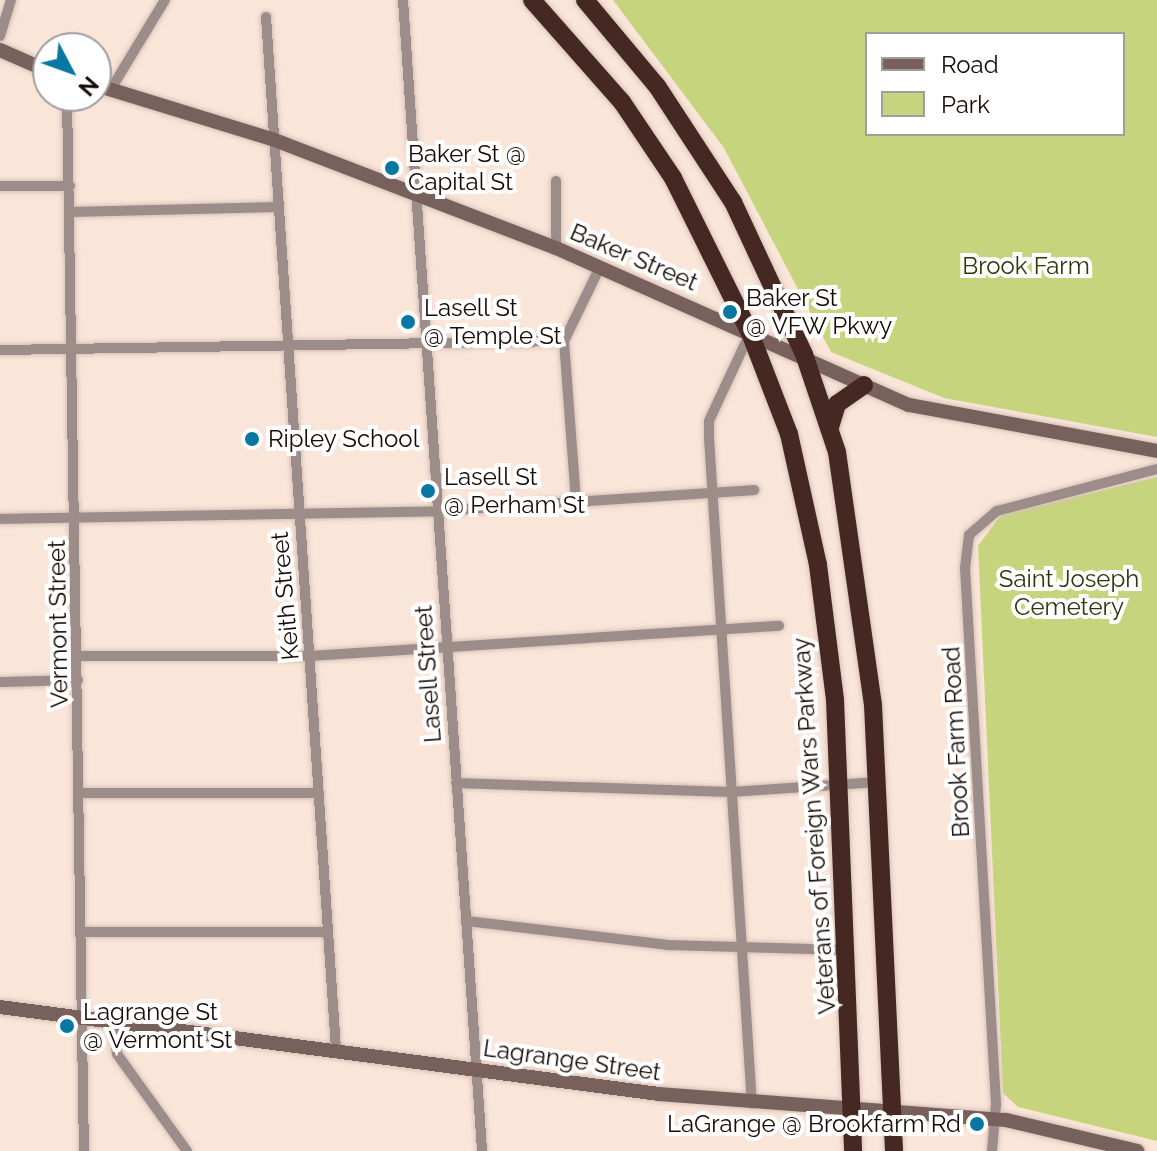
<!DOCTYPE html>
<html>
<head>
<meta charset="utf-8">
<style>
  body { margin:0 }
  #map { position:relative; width:1157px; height:1151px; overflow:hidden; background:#fae5d9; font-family:Raleway,sans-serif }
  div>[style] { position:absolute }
  .green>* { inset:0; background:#c6d57d }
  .roads { filter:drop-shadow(0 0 2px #d6c2b7) drop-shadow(0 0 2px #d6c2b7) }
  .street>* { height:10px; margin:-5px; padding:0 5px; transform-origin:5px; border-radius:5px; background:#9d8d8a }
  .secondary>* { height:14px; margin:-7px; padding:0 7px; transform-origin:7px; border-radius:7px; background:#78615c }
  .highway>* { height:18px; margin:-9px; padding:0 9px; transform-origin:9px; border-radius:9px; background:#462823 }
  .dots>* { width:22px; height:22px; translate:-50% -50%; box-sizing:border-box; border:4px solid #fff; border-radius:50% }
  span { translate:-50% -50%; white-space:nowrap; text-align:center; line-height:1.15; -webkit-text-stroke:8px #fff; paint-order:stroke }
  .poi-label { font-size:24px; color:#160b05 }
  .left { translate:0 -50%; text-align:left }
  .right { translate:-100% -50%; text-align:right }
  .street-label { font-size:24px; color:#160b05 }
  .park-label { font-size:24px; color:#31370c }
  .legend { position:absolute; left:865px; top:32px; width:260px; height:104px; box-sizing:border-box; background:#fff; border:2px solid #a29d9b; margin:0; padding:10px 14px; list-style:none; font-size:24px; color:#160b05 }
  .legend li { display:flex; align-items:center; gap:16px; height:40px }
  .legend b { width:40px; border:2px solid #a29d9b }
  .north { position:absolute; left:32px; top:32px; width:80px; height:80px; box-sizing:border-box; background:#fff; border:2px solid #a29d9b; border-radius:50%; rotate:131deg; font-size:22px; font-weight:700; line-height:32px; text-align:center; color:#160b05 }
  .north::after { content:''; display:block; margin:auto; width:28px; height:36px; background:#0877a1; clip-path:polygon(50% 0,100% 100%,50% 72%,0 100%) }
</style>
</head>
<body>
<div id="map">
  <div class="green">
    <div style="clip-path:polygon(evenodd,613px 0,1157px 0,1157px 437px,944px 398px,831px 352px,724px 148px,613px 0,867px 34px,1123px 34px,1123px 134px,867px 134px,867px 34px)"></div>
    <div style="clip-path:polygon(1157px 477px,1157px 1141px,1018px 1107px,1003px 1093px,978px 546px,1001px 515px)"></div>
  </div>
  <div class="roads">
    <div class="street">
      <div style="left:403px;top:0;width:1154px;rotate:86.07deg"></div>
      <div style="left:266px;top:17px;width:1034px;rotate:86.12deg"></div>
      <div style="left:0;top:36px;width:38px;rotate:-73deg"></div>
      <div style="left:111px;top:89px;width:104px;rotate:-58.8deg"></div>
      <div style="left:67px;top:96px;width:1055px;rotate:89.08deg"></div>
      <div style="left:0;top:186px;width:70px"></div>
      <div style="left:70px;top:212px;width:209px;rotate:-1.4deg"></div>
      <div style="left:556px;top:248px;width:67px;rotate:-90deg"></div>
      <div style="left:750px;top:333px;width:97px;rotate:115deg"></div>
      <div style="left:709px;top:421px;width:17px;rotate:90deg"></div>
      <div style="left:709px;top:438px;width:667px;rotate:86.31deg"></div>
      <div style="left:564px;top:341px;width:160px;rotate:85.7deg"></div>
      <div style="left:0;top:350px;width:564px;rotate:-0.91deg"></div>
      <div style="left:564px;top:341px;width:82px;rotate:-64.1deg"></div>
      <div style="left:0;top:519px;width:438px;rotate:-1deg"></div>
      <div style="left:438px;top:511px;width:317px;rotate:-3.8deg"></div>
      <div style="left:79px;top:656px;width:231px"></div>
      <div style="left:310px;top:656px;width:470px;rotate:-3.7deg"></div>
      <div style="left:0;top:682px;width:78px;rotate:-1.5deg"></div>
      <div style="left:456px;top:783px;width:275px;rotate:1.9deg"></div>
      <div style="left:731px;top:792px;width:147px;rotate:-3.9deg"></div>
      <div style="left:81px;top:793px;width:238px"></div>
      <div style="left:467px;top:921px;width:201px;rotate:6.8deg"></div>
      <div style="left:667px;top:945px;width:180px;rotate:1.6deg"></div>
      <div style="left:85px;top:932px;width:243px"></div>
      <div style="left:113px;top:1025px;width:29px;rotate:82deg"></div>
      <div style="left:117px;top:1054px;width:120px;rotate:54.2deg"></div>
      <div style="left:992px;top:1151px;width:47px;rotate:-85.1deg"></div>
      <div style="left:996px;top:1104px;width:537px;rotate:-93.31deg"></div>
      <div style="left:965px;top:568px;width:33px;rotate:-83deg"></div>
      <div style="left:969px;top:535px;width:37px;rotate:-41deg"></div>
      <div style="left:997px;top:511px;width:165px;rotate:-14.7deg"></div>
    </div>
    <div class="secondary">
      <div style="left:0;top:50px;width:52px;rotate:23.6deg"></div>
      <div style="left:96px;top:85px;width:184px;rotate:17.1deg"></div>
      <div style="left:272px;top:139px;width:304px;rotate:21deg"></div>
      <div style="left:556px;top:248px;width:386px;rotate:24deg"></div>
      <div style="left:909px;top:405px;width:252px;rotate:10.5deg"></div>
      <div style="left:0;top:1007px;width:665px;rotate:7.52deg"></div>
      <div style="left:659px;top:1094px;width:348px;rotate:4.3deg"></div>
      <div style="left:1006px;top:1120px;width:135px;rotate:13.3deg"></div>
    </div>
    <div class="highway">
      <div style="left:532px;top:0;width:136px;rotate:48.6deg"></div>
      <div style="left:622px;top:102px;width:92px;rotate:56.1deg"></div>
      <div style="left:673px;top:178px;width:173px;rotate:63.6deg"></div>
      <div style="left:750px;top:333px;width:108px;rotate:68.9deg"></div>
      <div style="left:789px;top:434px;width:134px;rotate:77.5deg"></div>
      <div style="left:818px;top:565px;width:136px;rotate:82.8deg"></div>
      <div style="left:835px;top:700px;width:451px;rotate:87.7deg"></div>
      <div style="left:585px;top:0;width:112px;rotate:50.1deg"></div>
      <div style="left:657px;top:86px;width:139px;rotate:56.8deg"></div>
      <div style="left:733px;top:202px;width:168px;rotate:65deg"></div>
      <div style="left:804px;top:354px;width:103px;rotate:71.4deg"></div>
      <div style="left:837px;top:452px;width:256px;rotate:81.9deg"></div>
      <div style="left:873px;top:705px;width:446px;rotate:87.3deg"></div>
      <div style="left:830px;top:427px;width:24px;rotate:-73deg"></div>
      <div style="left:837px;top:404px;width:33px;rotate:-35deg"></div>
    </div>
  </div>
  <div class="dots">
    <div style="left:392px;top:168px;background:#0877a1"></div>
    <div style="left:730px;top:312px;background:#0877a1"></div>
    <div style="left:408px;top:322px;background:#0877a1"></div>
    <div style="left:252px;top:439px;background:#0877a1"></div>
    <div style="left:428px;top:491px;background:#0877a1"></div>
    <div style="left:67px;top:1026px;background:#0877a1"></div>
    <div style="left:977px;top:1124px;background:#0877a1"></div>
  </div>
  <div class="poi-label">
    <span class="left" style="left:408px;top:168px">Baker St @<br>Capital St</span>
    <span class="left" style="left:746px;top:312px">Baker St<br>@ VFW Pkwy</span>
    <span class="left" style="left:424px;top:322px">Lasell St<br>@ Temple St</span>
    <span class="left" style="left:268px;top:439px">Ripley School</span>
    <span class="left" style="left:444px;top:491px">Lasell St<br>@ Perham St</span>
    <span class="left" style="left:83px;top:1026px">Lagrange St<br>@ Vermont St</span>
    <span class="right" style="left:961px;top:1124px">LaGrange @ Brookfarm Rd</span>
  </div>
  <div class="street-label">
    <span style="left:634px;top:257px;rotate:23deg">Baker Street</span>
    <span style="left:285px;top:596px;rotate:-95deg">Keith Street</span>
    <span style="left:58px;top:624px;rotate:-91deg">Vermont Street</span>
    <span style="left:428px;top:674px;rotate:-94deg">Lasell Street</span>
    <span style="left:956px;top:742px;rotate:-93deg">Brook Farm Road</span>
    <span style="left:814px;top:826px;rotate:-94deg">Veterans of Foreign Wars Parkway</span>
    <span style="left:572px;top:1060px;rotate:8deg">Lagrange Street</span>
  </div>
  <div class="park-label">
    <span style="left:1026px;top:266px">Brook Farm</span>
    <span style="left:1069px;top:593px">Saint Joseph<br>Cemetery</span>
  </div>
  <ul class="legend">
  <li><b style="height:10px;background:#78615c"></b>Road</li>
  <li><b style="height:22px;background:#c6d57d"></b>Park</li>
  </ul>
  <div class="north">N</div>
</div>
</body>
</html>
